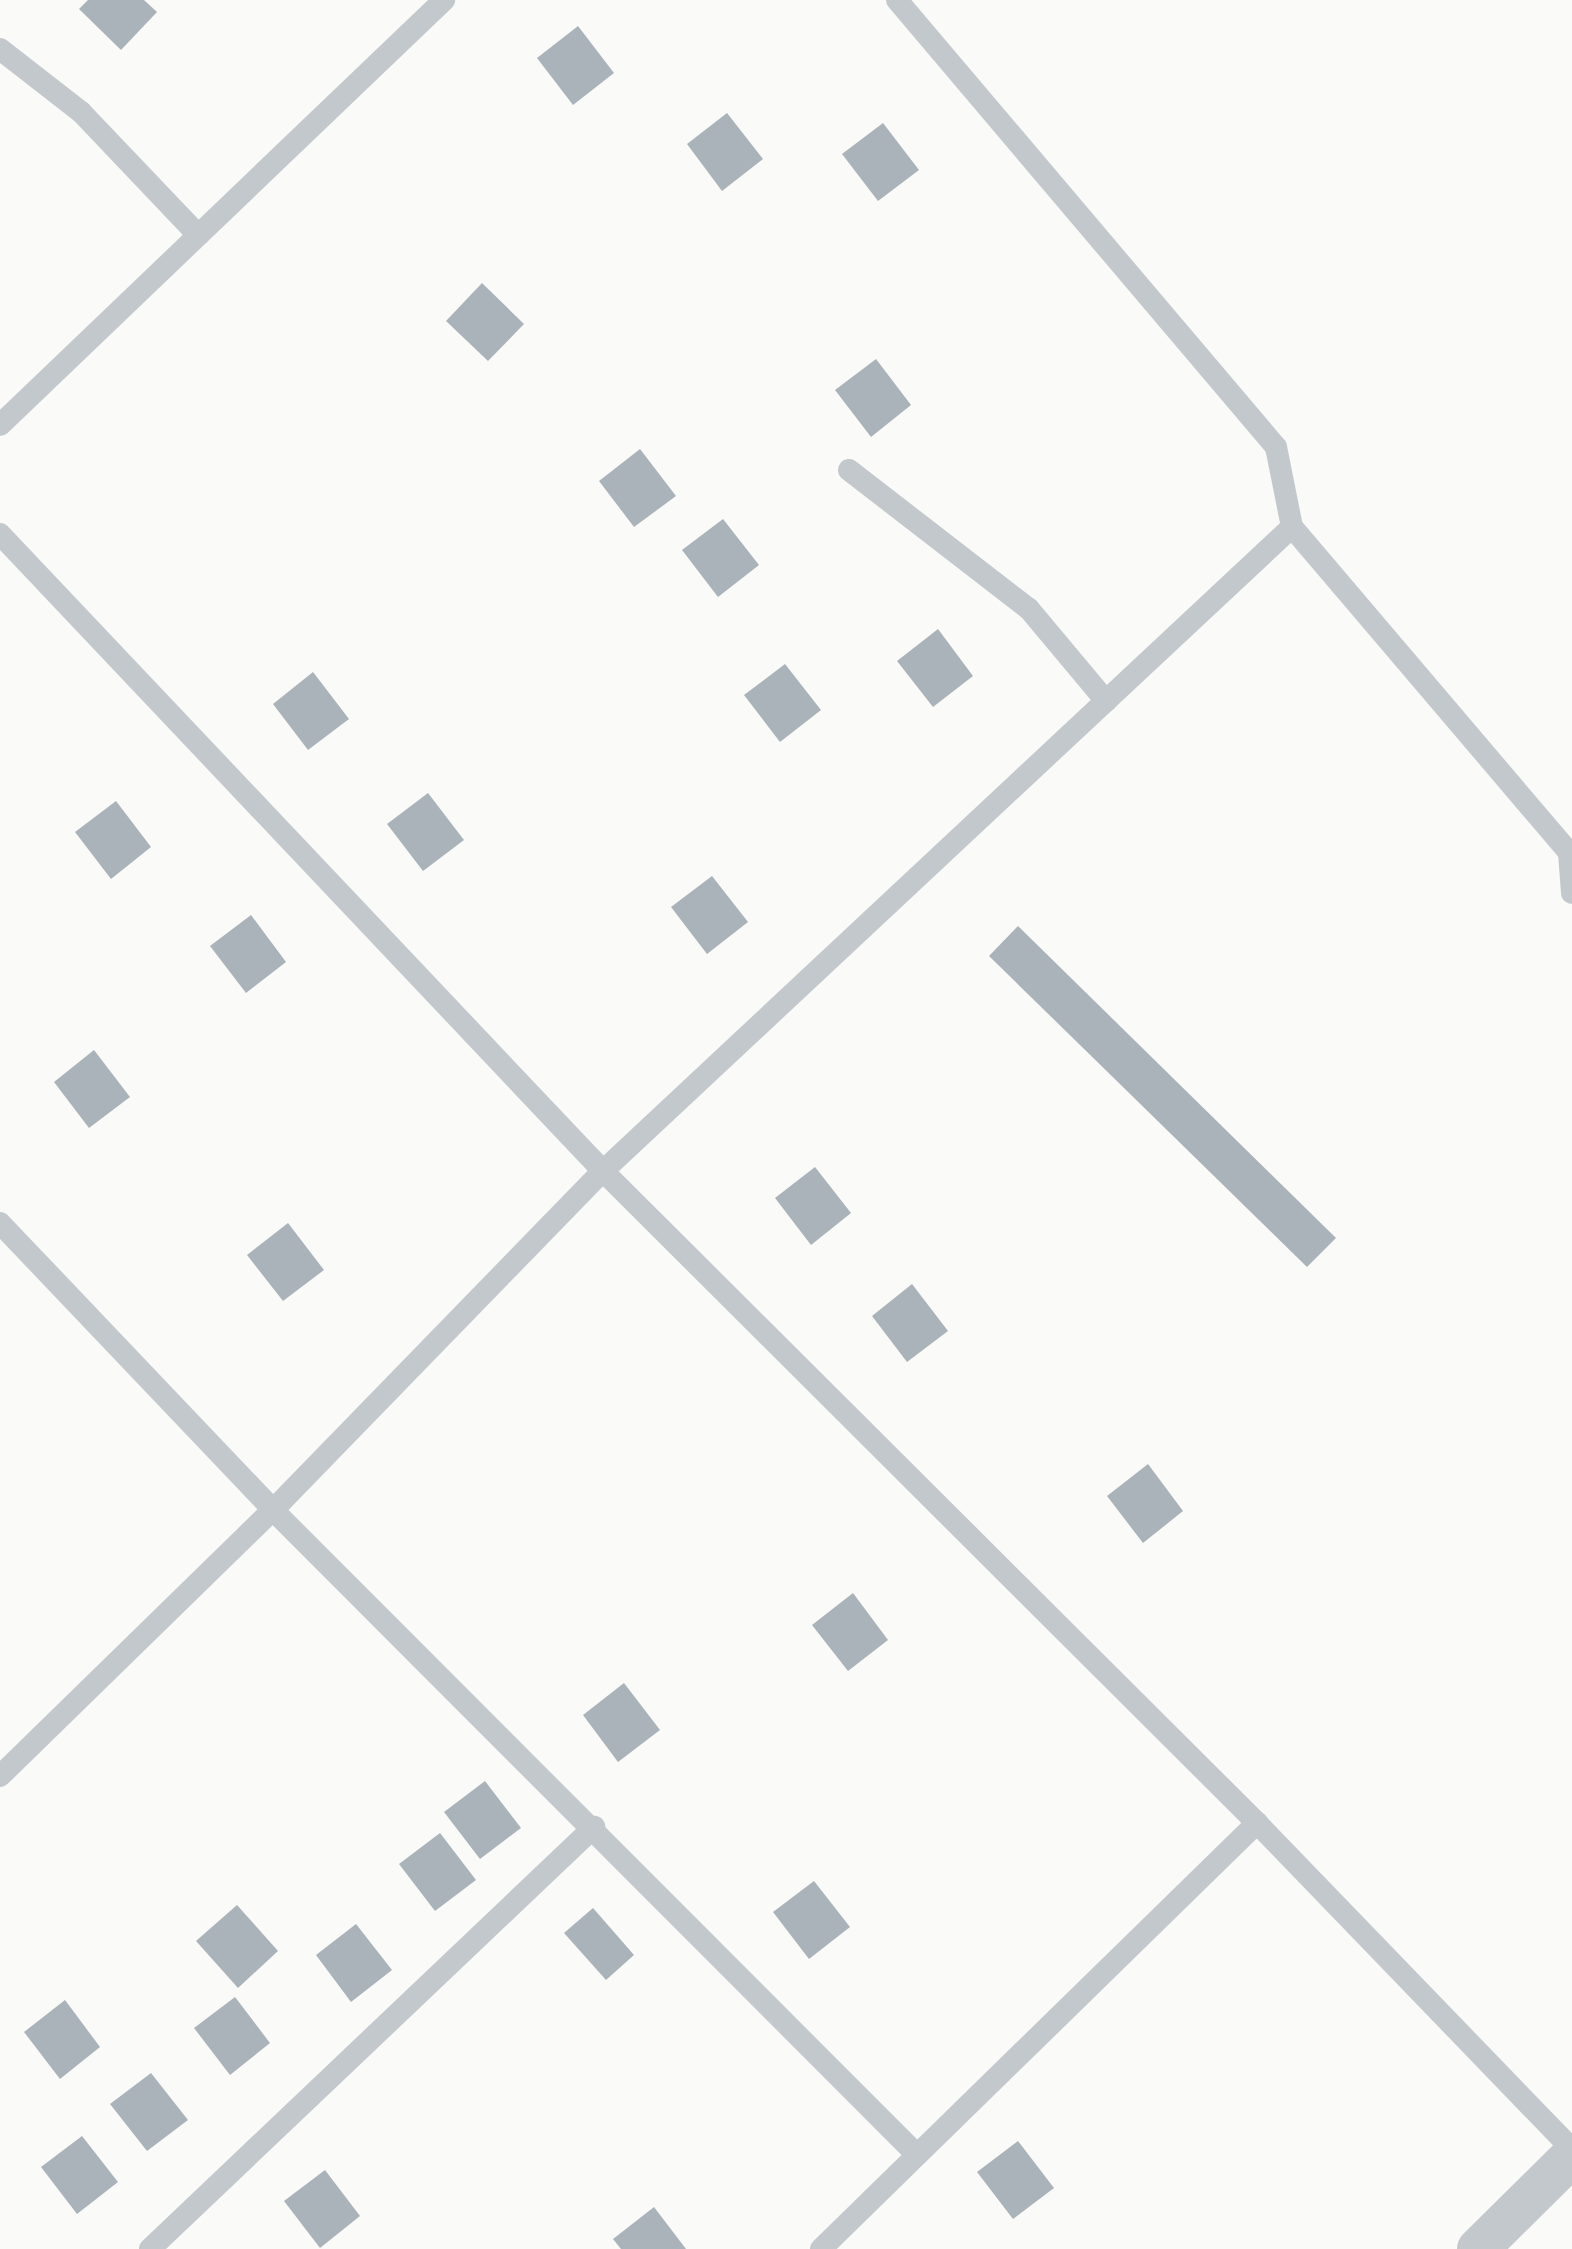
<!DOCTYPE html>
<html>
<head>
<meta charset="utf-8">
<style>
  body { margin:0 }
  #map { position:relative; width:1572px; height:2249px; overflow:hidden; background:#fafaf8; font-family:"DejaVu Sans",sans-serif }
  div>[style] { position:absolute }
  .building>* { inset:0; background:#aab3b9 }
  .service>* { height:22px; margin:-11px; padding:0 11px; transform-origin:11px; border-radius:11px; background:#c3c8cc }
  .minor>* { height:42px; margin:-21px; padding:0 21px; transform-origin:21px; border-radius:21px; background:#c3c8cc }
  span { translate:-50% -50%; white-space:nowrap; text-align:center; line-height:1.15; -webkit-text-stroke:10px #fff; paint-order:stroke }
</style>
</head>
<body>
<div id="map">
  <div class="building">
    <div style="clip-path:polygon(88px 0,144px 0,157px 12px,121px 50px,79px 9px)"></div>
    <div style="clip-path:polygon(578px 26px,614px 73px,573px 105px,537px 58px)"></div>
    <div style="clip-path:polygon(727px 113px,763px 159px,722px 191px,687px 144px)"></div>
    <div style="clip-path:polygon(883px 123px,919px 170px,878px 201px,842px 154px)"></div>
    <div style="clip-path:polygon(482px 283px,524px 324px,488px 361px,446px 321px)"></div>
    <div style="clip-path:polygon(876px 359px,911px 405px,871px 437px,835px 390px)"></div>
    <div style="clip-path:polygon(640px 449px,676px 496px,634px 527px,599px 481px)"></div>
    <div style="clip-path:polygon(723px 519px,759px 565px,718px 597px,682px 550px)"></div>
    <div style="clip-path:polygon(938px 629px,973px 676px,933px 707px,897px 661px)"></div>
    <div style="clip-path:polygon(785px 664px,821px 710px,780px 742px,744px 695px)"></div>
    <div style="clip-path:polygon(313px 672px,349px 719px,308px 750px,273px 704px)"></div>
    <div style="clip-path:polygon(428px 793px,464px 840px,423px 871px,387px 824px)"></div>
    <div style="clip-path:polygon(116px 801px,151px 847px,111px 879px,75px 832px)"></div>
    <div style="clip-path:polygon(712px 876px,748px 922px,707px 954px,671px 907px)"></div>
    <div style="clip-path:polygon(251px 915px,286px 962px,246px 993px,210px 946px)"></div>
    <div style="clip-path:polygon(1018px 926px,1336px 1238px,1307px 1267px,989px 956px)"></div>
    <div style="clip-path:polygon(94px 1050px,130px 1097px,89px 1128px,54px 1082px)"></div>
    <div style="clip-path:polygon(815px 1167px,851px 1213px,811px 1245px,775px 1198px)"></div>
    <div style="clip-path:polygon(288px 1223px,324px 1270px,283px 1301px,247px 1255px)"></div>
    <div style="clip-path:polygon(912px 1284px,948px 1331px,907px 1362px,872px 1316px)"></div>
    <div style="clip-path:polygon(1148px 1464px,1183px 1511px,1143px 1543px,1107px 1496px)"></div>
    <div style="clip-path:polygon(853px 1593px,888px 1640px,848px 1671px,812px 1625px)"></div>
    <div style="clip-path:polygon(624px 1683px,660px 1730px,618px 1762px,583px 1715px)"></div>
    <div style="clip-path:polygon(485px 1781px,521px 1828px,480px 1859px,444px 1812px)"></div>
    <div style="clip-path:polygon(440px 1833px,476px 1880px,435px 1911px,399px 1864px)"></div>
    <div style="clip-path:polygon(814px 1881px,850px 1927px,809px 1959px,773px 1912px)"></div>
    <div style="clip-path:polygon(237px 1905px,278px 1951px,238px 1988px,196px 1941px)"></div>
    <div style="clip-path:polygon(593px 1908px,634px 1955px,606px 1980px,564px 1933px)"></div>
    <div style="clip-path:polygon(356px 1924px,392px 1970px,351px 2002px,316px 1955px)"></div>
    <div style="clip-path:polygon(235px 1997px,270px 2043px,230px 2075px,194px 2028px)"></div>
    <div style="clip-path:polygon(65px 2000px,100px 2047px,60px 2079px,24px 2032px)"></div>
    <div style="clip-path:polygon(151px 2073px,188px 2120px,147px 2151px,110px 2104px)"></div>
    <div style="clip-path:polygon(82px 2136px,118px 2182px,77px 2214px,41px 2167px)"></div>
    <div style="clip-path:polygon(1018px 2141px,1054px 2188px,1013px 2219px,977px 2172px)"></div>
    <div style="clip-path:polygon(325px 2170px,360px 2216px,320px 2248px,284px 2201px)"></div>
    <div style="clip-path:polygon(654px 2207px,686px 2249px,621px 2249px,613px 2239px)"></div>
  </div>
  <div class="service">
    <div style="left:897px;top:0;width:586px;rotate:49.71deg"></div>
    <div style="left:1276px;top:447px;width:82px;rotate:78.7deg"></div>
    <div style="left:1292px;top:527px;width:428px;rotate:49.6deg"></div>
    <div style="left:1569px;top:853px;width:40px;rotate:85.7deg"></div>
    <div style="left:0;top:49px;width:103px;rotate:37.9deg"></div>
    <div style="left:81px;top:112px;width:170px;rotate:46.4deg"></div>
    <div style="left:0;top:425px;width:615px;rotate:-43.75deg"></div>
    <div style="left:849px;top:470px;width:227px;rotate:37.7deg"></div>
    <div style="left:1029px;top:609px;width:120px;rotate:50.1deg"></div>
    <div style="left:0;top:534px;width:877px;rotate:46.57deg"></div>
    <div style="left:603px;top:1171px;width:923px;rotate:44.91deg"></div>
    <div style="left:1257px;top:1823px;width:453px;rotate:46deg"></div>
    <div style="left:0;top:1223px;width:396px;rotate:46.4deg"></div>
    <div style="left:273px;top:1510px;width:911px;rotate:45.04deg"></div>
    <div style="left:0;top:1776px;width:381px;rotate:-44.3deg"></div>
    <div style="left:273px;top:1510px;width:473px;rotate:-45.8deg"></div>
    <div style="left:603px;top:1171px;width:943px;rotate:-43.07deg"></div>
    <div style="left:150px;top:2249px;width:613px;rotate:-43.54deg"></div>
    <div style="left:821px;top:2249px;width:610px;rotate:-44.34deg"></div>
  </div>
  <div class="minor">
    <div style="left:1478px;top:2249px;width:132px;rotate:-44.7deg"></div>
  </div>
</div>
</body>
</html>
